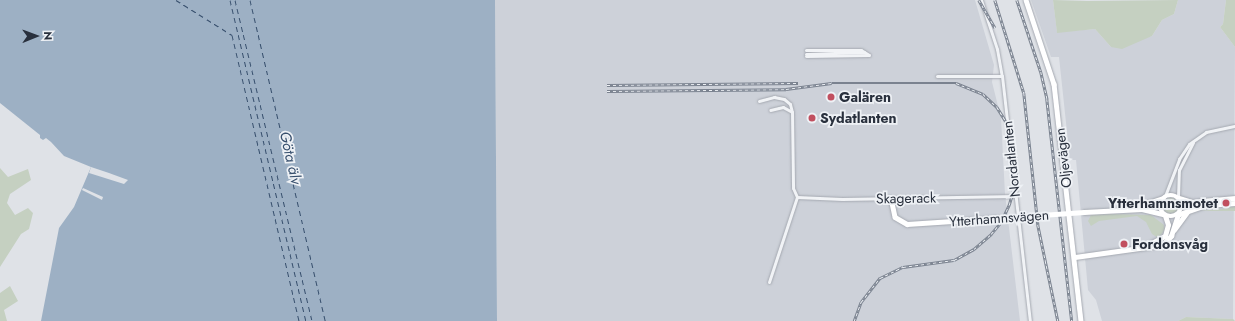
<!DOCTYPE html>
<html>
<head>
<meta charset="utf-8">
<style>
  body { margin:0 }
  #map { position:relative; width:1235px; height:321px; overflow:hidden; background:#dfe2e7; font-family:Jost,sans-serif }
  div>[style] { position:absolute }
  .built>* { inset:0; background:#cdd1d9 }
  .green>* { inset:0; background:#c5d0c1 }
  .round { border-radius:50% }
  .water>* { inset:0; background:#9db0c4 }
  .pier>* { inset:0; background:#dfe2e7 }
  .ferry>* { height:1px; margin-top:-0.5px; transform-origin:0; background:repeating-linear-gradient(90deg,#374f6d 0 5px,transparent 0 9px) }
  .roads { filter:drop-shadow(0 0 1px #a5a9b1) drop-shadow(0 0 1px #a5a9b1) }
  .street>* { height:3px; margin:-1.5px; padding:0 1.5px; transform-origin:1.5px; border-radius:1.5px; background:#f1f3f6 }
  .secondary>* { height:4.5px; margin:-2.25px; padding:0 2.25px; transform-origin:2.25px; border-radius:2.25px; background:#fff }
  .secondary>.ring { margin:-2.25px; padding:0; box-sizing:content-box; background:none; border:4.5px solid #fff; border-radius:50% }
  .rail>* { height:2.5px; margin-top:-1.25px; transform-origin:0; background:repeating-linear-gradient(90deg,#eef1f5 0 3px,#7a828f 0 6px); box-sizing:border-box; border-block:1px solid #7a828f }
  .secondary-bridge>* { height:4.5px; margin:-2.25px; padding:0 2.25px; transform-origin:2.25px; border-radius:2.25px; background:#fff }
  .dots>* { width:11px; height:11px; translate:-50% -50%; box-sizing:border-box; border:2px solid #eef1f5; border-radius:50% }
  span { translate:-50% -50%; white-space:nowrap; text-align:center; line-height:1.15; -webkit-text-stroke:3.5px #eef1f5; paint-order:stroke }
  .poi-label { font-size:14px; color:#29303d; font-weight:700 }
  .left { translate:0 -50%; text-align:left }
  .right { translate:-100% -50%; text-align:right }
  .street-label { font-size:14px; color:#29303d }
  .water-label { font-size:15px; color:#374f6d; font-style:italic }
  .north { position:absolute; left:16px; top:16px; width:40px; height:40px; -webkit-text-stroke:3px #eef1f5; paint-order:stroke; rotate:89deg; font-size:11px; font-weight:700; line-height:16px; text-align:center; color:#29303d }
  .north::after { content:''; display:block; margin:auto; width:14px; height:18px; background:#29303d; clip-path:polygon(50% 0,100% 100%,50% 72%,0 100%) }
</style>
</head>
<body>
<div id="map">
  <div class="built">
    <div style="clip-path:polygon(495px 0,975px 0,994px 65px,992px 82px,1001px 118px,1005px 194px,1020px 321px,497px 321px)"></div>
    <div style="clip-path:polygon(1031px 0,1053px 0,1057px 32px,1095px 29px,1111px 47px,1152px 36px,1162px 20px,1174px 14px,1178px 0,1226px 0,1223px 24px,1220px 27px,1235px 47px,1233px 319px,1186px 317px,1178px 321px,1102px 321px,1096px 300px,1088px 290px,1076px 160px,1070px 160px,1059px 57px,1051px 57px)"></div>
  </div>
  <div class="green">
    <div style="clip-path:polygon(1053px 0,1087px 1px,1178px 0,1174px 14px,1162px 20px,1152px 36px,1122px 49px,1111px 47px,1095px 29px,1057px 33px)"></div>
    <div style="clip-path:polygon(1226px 0,1235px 0,1235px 47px,1220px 27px,1223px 24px)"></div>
    <div style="clip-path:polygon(0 168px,8px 177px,28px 169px,31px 180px,10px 194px,7px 203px,15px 215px,28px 208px,33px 213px,29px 229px,21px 234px,0 267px)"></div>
    <div class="round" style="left:1163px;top:198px;width:16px;height:16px"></div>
    <div style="clip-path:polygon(1235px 206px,1235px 211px,1199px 211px,1223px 209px)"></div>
    <div style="clip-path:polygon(1111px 214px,1151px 215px,1164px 225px,1165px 230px,1158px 238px,1152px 234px,1146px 222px,1137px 216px,1099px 221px,1091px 226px,1088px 221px,1091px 215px)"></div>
    <div style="clip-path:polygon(10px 286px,18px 301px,4px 310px,7px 321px,0 321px,0 293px)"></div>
    <div style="clip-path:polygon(1186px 317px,1233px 319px,1235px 321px,1178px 321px)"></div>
  </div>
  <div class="water">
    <div style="clip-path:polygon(0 0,495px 0,497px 321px,41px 321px,59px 228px,74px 207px,91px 167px,64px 156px,51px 142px,46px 138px,43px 140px,40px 138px,40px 135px,0 103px)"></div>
  </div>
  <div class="pier">
    <div style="clip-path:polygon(91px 167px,109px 173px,128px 180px,124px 184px,89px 173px)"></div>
    <div style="clip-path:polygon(83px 188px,103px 197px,102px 200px,82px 190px)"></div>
  </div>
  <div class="ferry">
    <div style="left:176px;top:0;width:66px;rotate:32deg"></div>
    <div style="left:232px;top:35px;width:294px;rotate:76.8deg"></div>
    <div style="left:230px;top:0;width:330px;rotate:76.7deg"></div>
    <div style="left:235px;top:0;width:330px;rotate:76.5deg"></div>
    <div style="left:250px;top:0;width:330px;rotate:76.8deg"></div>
  </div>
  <div class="roads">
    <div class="street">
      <div style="left:981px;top:0;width:52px;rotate:71.9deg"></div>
      <div style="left:997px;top:49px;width:27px;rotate:80deg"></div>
      <div style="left:1002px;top:76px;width:247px;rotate:83.5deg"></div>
      <div style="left:806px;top:50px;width:55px"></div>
      <div style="left:861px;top:50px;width:9px;rotate:32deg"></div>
      <div style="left:806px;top:54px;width:58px;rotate:-2deg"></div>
      <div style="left:806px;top:56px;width:63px;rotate:-0.9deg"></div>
      <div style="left:937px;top:76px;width:65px"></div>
      <div style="left:759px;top:101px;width:16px;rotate:-15deg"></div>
      <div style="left:774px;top:97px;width:10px;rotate:11deg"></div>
      <div style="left:784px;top:99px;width:8px;rotate:40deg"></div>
      <div style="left:790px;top:104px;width:8px;rotate:76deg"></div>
      <div style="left:792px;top:112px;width:10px;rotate:-151deg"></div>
      <div style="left:783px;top:107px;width:13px;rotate:167deg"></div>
      <div style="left:792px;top:112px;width:76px;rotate:89.2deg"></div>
      <div style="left:793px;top:188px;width:10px;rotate:66deg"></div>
      <div style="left:1165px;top:196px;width:40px;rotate:-69deg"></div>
      <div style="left:1179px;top:159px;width:18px;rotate:-56deg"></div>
      <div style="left:1189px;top:144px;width:21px;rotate:-35deg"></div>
      <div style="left:1206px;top:132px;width:30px;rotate:-12deg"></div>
      <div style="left:797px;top:197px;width:45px;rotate:2.5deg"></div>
      <div style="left:842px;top:199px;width:173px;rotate:-1deg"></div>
      <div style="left:1178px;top:197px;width:27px;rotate:-88deg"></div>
      <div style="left:1179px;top:170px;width:31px;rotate:-63deg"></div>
      <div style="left:769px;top:282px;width:89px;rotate:-71.8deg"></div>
    </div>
    <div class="secondary">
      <div style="left:1026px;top:0;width:89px;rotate:71.6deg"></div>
      <div style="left:1054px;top:84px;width:239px;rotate:83.5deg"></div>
      <div class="ring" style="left:1160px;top:195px;width:17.5px;height:17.5px"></div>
      <div style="left:891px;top:198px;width:19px;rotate:78deg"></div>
      <div style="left:895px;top:217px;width:14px;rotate:30deg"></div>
      <div style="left:907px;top:224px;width:91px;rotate:-3.8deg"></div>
      <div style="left:1179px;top:198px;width:14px;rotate:17deg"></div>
      <div style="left:1192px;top:202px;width:43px;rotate:-5.3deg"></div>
      <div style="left:1136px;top:207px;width:28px;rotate:-18deg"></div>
      <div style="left:1084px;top:212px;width:58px;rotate:-3deg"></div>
      <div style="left:1142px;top:209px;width:21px;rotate:14deg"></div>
      <div style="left:1180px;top:214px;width:28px;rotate:-19deg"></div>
      <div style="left:1206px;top:205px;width:29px;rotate:-4deg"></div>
      <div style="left:1174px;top:230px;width:22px;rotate:-54deg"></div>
      <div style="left:1146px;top:246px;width:21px;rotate:-28deg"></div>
      <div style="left:1165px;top:236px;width:11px;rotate:-75deg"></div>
      <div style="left:1168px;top:225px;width:9px;rotate:-108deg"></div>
      <div style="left:1075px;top:257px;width:88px;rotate:-7.9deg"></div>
      <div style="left:1162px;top:245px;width:13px;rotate:-45deg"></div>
      <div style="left:1171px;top:236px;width:22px;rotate:-72deg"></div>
    </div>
  </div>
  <div class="rail">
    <div style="left:979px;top:0;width:32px;rotate:60deg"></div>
    <div style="left:995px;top:0;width:97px;rotate:72.7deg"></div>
    <div style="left:1024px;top:93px;width:133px;rotate:83.9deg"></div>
    <div style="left:1038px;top:225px;width:98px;rotate:78.2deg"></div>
    <div style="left:1017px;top:0;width:76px;rotate:71.6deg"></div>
    <div style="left:1041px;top:72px;width:28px;rotate:77deg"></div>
    <div style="left:1047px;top:99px;width:223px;rotate:83.6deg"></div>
    <div style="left:607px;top:85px;width:191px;rotate:-0.6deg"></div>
    <div style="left:607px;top:91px;width:179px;rotate:-0.6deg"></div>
    <div style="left:786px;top:89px;width:46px;rotate:-7.4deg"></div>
    <div style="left:832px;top:83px;width:124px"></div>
    <div style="left:956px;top:83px;width:29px;rotate:22deg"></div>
    <div style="left:983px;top:94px;width:19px;rotate:43deg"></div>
    <div style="left:997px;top:107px;width:25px;rotate:58deg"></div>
    <div style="left:1010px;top:128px;width:18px;rotate:74deg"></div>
    <div style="left:854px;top:321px;width:20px;rotate:-70deg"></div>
    <div style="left:861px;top:302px;width:31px;rotate:-52deg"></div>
    <div style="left:880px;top:278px;width:25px;rotate:-26deg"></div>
    <div style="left:903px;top:267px;width:51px;rotate:-7.8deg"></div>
    <div style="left:954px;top:260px;width:23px;rotate:-29deg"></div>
    <div style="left:974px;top:249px;width:23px;rotate:-41deg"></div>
    <div style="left:991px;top:234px;width:16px;rotate:-50deg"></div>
    <div style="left:1001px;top:222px;width:19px;rotate:-65deg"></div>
    <div style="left:1009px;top:205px;width:25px;rotate:-74deg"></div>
    <div style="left:1016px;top:181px;width:24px;rotate:-90deg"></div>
  </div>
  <div class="secondary-bridge">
    <div style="left:998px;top:218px;width:86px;rotate:-4deg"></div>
  </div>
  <div class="dots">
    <div style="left:831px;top:97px;background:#c14f5f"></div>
    <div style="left:812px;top:118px;background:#c14f5f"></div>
    <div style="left:1226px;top:203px;background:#c14f5f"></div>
    <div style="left:1124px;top:244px;background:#c14f5f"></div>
  </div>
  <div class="poi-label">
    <span class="left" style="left:839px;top:97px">Galären</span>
    <span class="left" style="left:820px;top:118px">Sydatlanten</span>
    <span class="right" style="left:1218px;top:203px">Ytterhamnsmotet</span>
    <span class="left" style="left:1132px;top:244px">Fordonsvåg</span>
  </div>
  <div class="street-label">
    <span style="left:1063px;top:158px;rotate:-97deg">Oljevägen</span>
    <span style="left:1011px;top:159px;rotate:-96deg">Nordatlanten</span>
    <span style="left:906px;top:198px;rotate:-1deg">Skagerack</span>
    <span style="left:999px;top:218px;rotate:-4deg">Ytterhamnsvägen</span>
  </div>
  <div class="water-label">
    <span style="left:290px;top:158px;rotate:77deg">Göta älv</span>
  </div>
  <div class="north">N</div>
</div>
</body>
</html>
